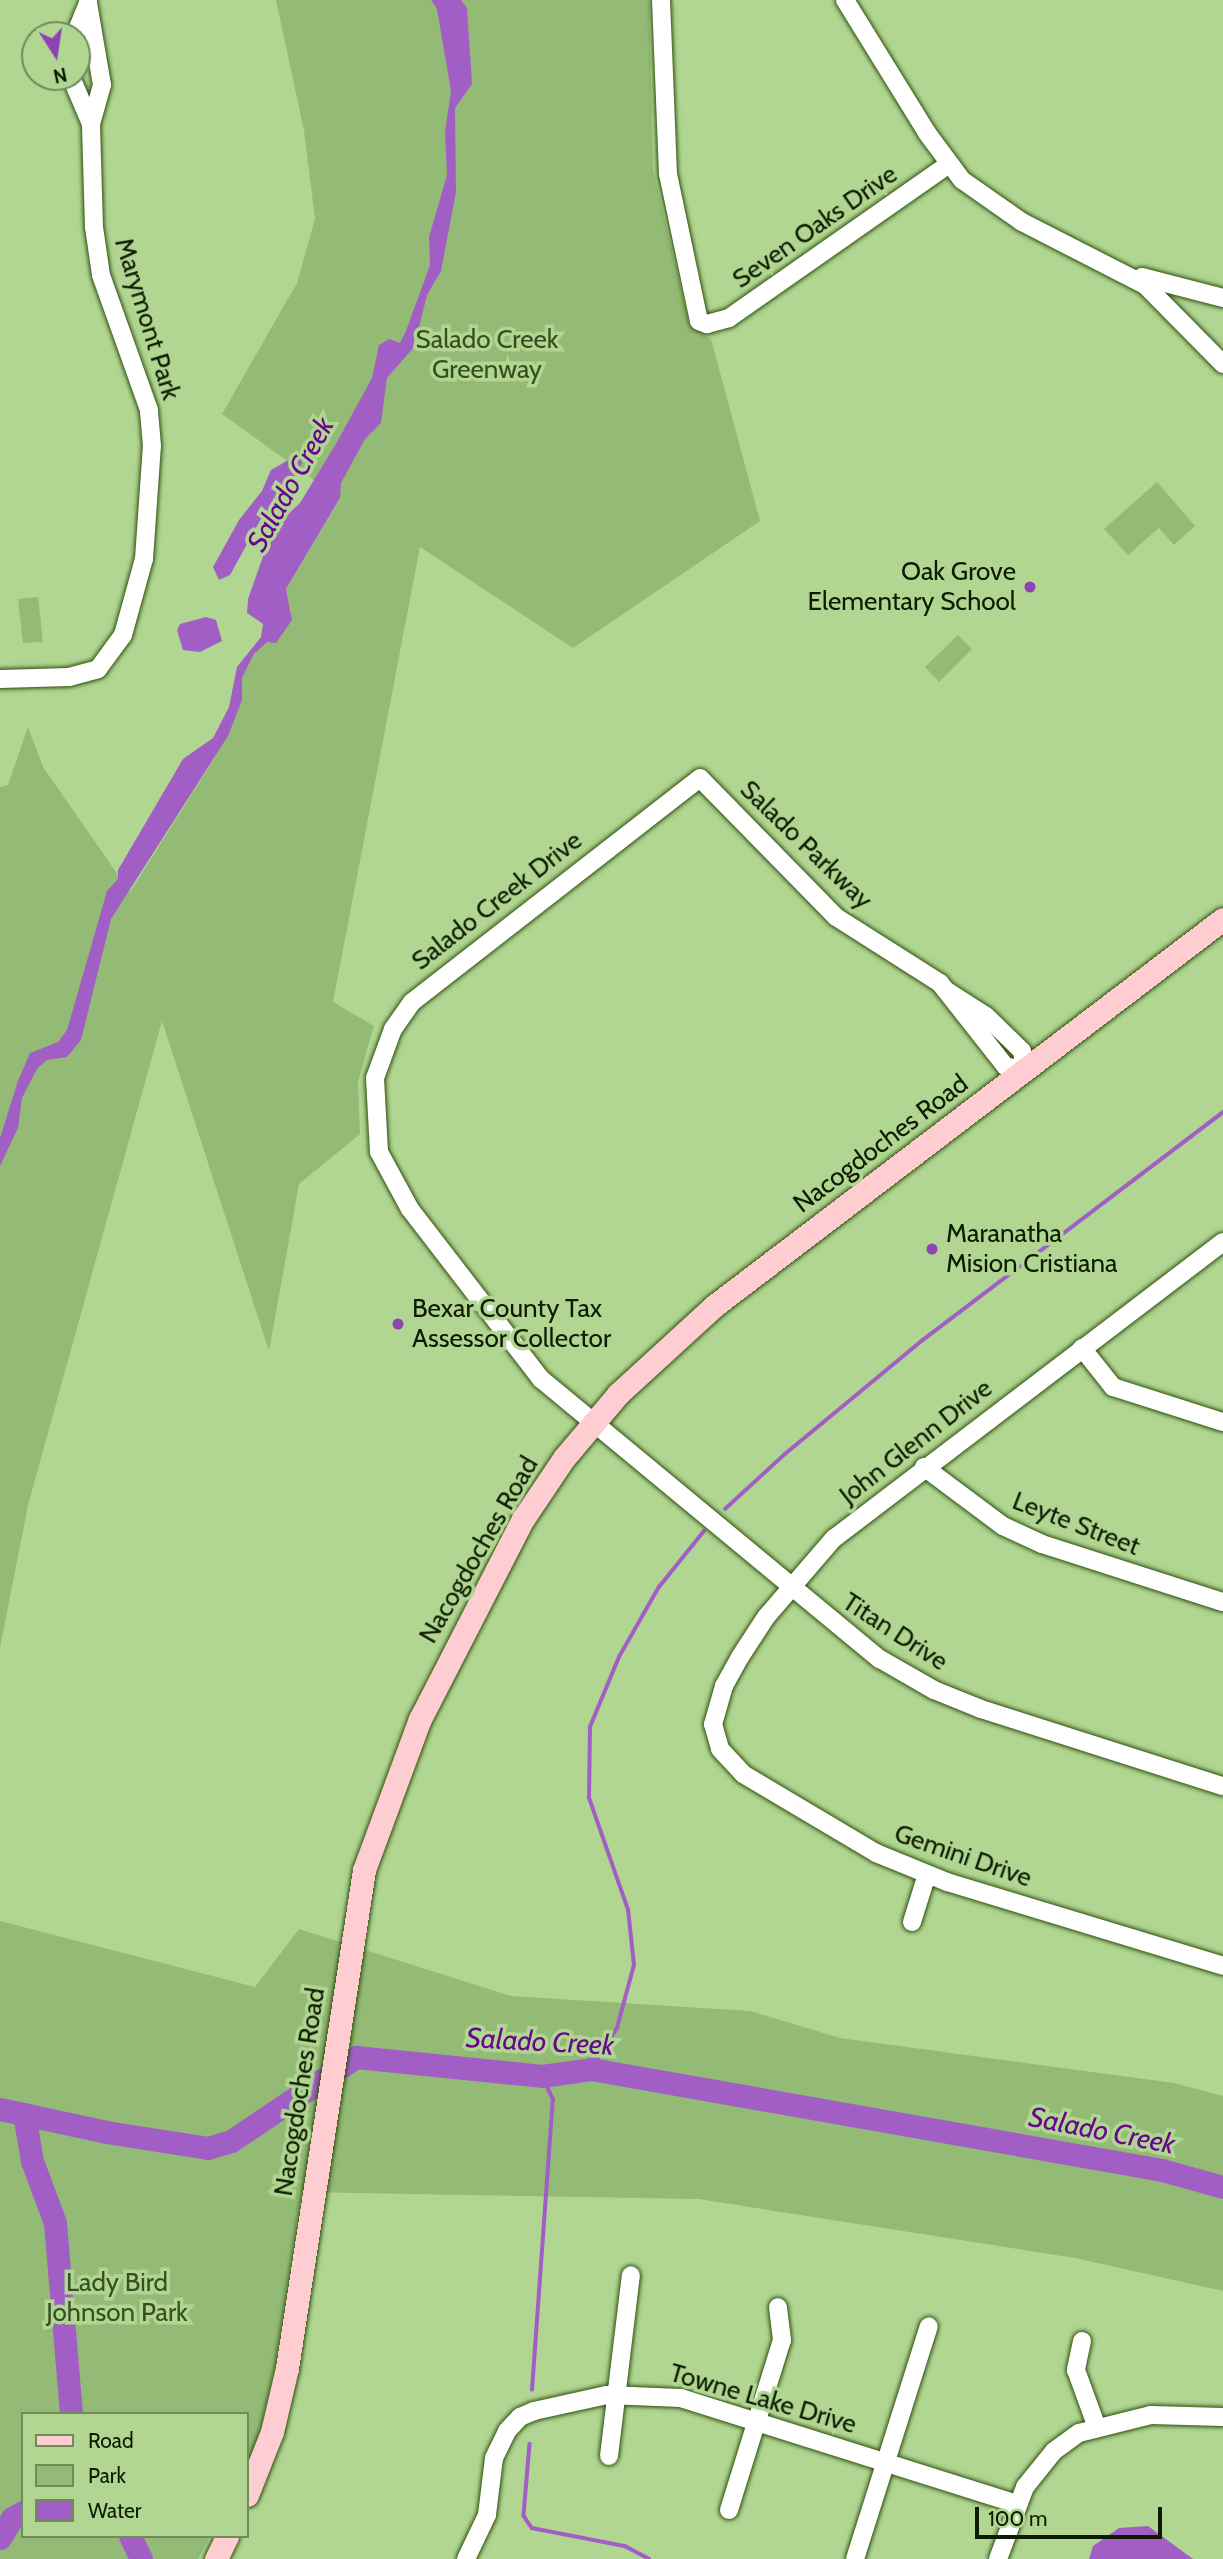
<!DOCTYPE html>
<html>
<head>
<meta charset="utf-8">
<style>
  body { margin:0 }
  #map { position:relative; width:1223px; height:2559px; overflow:hidden; background:#b0d692; font-family:Cabin,sans-serif }
  div>[style] { position:absolute }
  .green>* { inset:0; background:#94bb75 }
  .water>* { inset:0; background:#a15fc6 }
  .stream>* { height:3.5px; margin:-1.75px; padding:0 1.75px; transform-origin:1.75px; border-radius:1.75px; background:#a15fc6 }
  .river>* { height:23px; margin:-11.5px; padding:0 11.5px; transform-origin:11.5px; border-radius:11.5px; background:#a15fc6 }
  .roads { filter:drop-shadow(0 0 2px #30500d) drop-shadow(0 0 2px #30500d) }
  .minor>* { height:18px; margin:-9px; padding:0 9px; transform-origin:9px; border-radius:9px; background:#fff }
  .major>* { height:23px; margin:-11.5px; padding:0 11.5px; transform-origin:11.5px; border-radius:11.5px; background:#fecdd2 }
  .dots>* { width:19px; height:19px; translate:-50% -50%; box-sizing:border-box; border:4px solid #b0d692; border-radius:50% }
  span { translate:-50% -50%; white-space:nowrap; text-align:center; line-height:1.15; -webkit-text-stroke:7px #b0d692; paint-order:stroke }
  .street-label { font-size:26px; color:#0d1b02 }
  .park-label { font-size:26px; color:#364e20 }
  .poi-label { font-size:26px; color:#0d1b02 }
  .right { translate:-100% -50%; text-align:right }
  .left { translate:0 -50%; text-align:left }
  .water-label { font-size:28px; color:#68068e; font-style:italic }
  .legend { position:absolute; left:21px; top:2412px; width:228px; height:126px; box-sizing:border-box; background:#b0d692; border:2px solid #6f8b58; margin:0; padding:9px 12px; list-style:none; font-size:21px; color:#0d1b02 }
  .legend li { display:flex; align-items:center; gap:14px; height:35px }
  .legend b { width:35px; border:2px solid #6f8b58 }
  .north { position:absolute; left:21px; top:21px; width:70px; height:70px; box-sizing:border-box; background:#b0d692; border:2px solid #6f8b58; border-radius:50%; rotate:168deg; font-size:19px; font-weight:700; line-height:28px; text-align:center; color:#0d1b02 }
  .north::after { content:''; display:block; margin:auto; width:24px; height:32px; background:#8e43b5; clip-path:polygon(50% 0,100% 100%,50% 72%,0 100%) }
  .scale { position:absolute; left:975px; top:2507px; width:187px; height:32px; box-sizing:border-box; border:4px solid #0d1b02; border-top:0; padding-left:9px; font-size:21px; line-height:24px; white-space:nowrap; color:#0d1b02; -webkit-text-stroke:5px #b0d692; paint-order:stroke }
</style>
</head>
<body>
<div id="map">
  <div class="green">
    <div style="clip-path:polygon(276px 0,649px 0,653px 169px,689px 325px,711px 339px,760px 521px,573px 648px,420px 547px,333px 1002px,374px 1026px,358px 1081px,360px 1134px,299px 1184px,269px 1351px,162px 1021px,28px 1505px,0 1648px,0 787px,8px 785px,28px 727px,43px 767px,130px 892px,214px 759px,242px 700px,242px 678px,254px 654px,291px 612px,286px 589px,340px 499px,222px 414px,297px 283px,315px 219px,304px 131px)"></div>
    <div style="clip-path:polygon(1157px 482px,1195px 526px,1174px 545px,1159px 528px,1128px 555px,1104px 529px)"></div>
    <div style="clip-path:polygon(38px 597px,43px 642px,23px 643px,18px 599px)"></div>
    <div style="clip-path:polygon(958px 635px,972px 649px,939px 682px,925px 667px)"></div>
    <div style="clip-path:polygon(0 1921px,255px 1987px,299px 1929px,511px 1996px,750px 2011px,840px 2038px,1174px 2083px,1223px 2096px,1223px 2291px,1075px 2258px,699px 2199px,301px 2192px,275px 2365px,258px 2438px,247px 2463px,247px 2414px,23px 2414px,23px 2536px,210px 2536px,198px 2559px,0 2559px)"></div>
  </div>
  <div class="water">
    <div style="clip-path:polygon(431px 0,461px 0,467px 8px,472px 84px,455px 108px,456px 192px,441px 271px,427px 295px,414px 347px,387px 378px,381px 423px,365px 439px,341px 483px,340px 498px,286px 589px,292px 620px,276px 643px,267px 642px,254px 654px,242px 678px,242px 700px,228px 736px,111px 919px,81px 1040px,67px 1057px,47px 1060px,37px 1069px,22px 1098px,18px 1128px,0 1166px,0 1138px,18px 1081px,30px 1053px,58px 1042px,67px 1030px,107px 891px,118px 879px,118px 870px,183px 759px,213px 738px,229px 707px,237px 667px,261px 637px,263px 624px,247px 613px,248px 599px,273px 528px,300px 503px,337px 442px,372px 378px,379px 345px,389px 339px,400px 343px,406px 331px,430px 265px,429px 237px,447px 175px,445px 132px,451px 91px,437px 9px)"></div>
    <div style="clip-path:polygon(299px 454px,302px 463px,285px 493px,262px 517px,230px 575px,219px 580px,213px 567px,239px 520px,262px 491px,271px 470px)"></div>
    <div style="clip-path:polygon(206px 617px,216px 620px,222px 641px,200px 652px,183px 650px,177px 630px,180px 624px)"></div>
    <div style="clip-path:polygon(1148px 2526px,1193px 2559px,1089px 2559px,1093px 2546px,1119px 2528px)"></div>
  </div>
  <div class="stream">
    <div style="left:725px;top:1509px;width:81px;rotate:-42.5deg"></div>
    <div style="left:785px;top:1454px;width:179px;rotate:-39.6deg"></div>
    <div style="left:923px;top:1340px;width:377px;rotate:-37.2deg"></div>
    <div style="left:591px;top:2069px;width:49px;rotate:-57.6deg"></div>
    <div style="left:617px;top:2028px;width:65px;rotate:-74.9deg"></div>
    <div style="left:634px;top:1965px;width:55px;rotate:-96.2deg"></div>
    <div style="left:628px;top:1910px;width:119px;rotate:-109.2deg"></div>
    <div style="left:589px;top:1798px;width:71px;rotate:-89.2deg"></div>
    <div style="left:590px;top:1727px;width:76px;rotate:-67.5deg"></div>
    <div style="left:619px;top:1657px;width:81px;rotate:-60.3deg"></div>
    <div style="left:659px;top:1587px;width:72px;rotate:-51.2deg"></div>
    <div style="left:532px;top:2390px;width:291px;rotate:-85.9deg"></div>
    <div style="left:553px;top:2100px;width:26px;rotate:-115deg"></div>
    <div style="left:530px;top:2444px;width:72px;rotate:94.8deg"></div>
    <div style="left:524px;top:2516px;width:14px;rotate:56deg"></div>
    <div style="left:532px;top:2528px;width:95px;rotate:11deg"></div>
    <div style="left:625px;top:2546px;width:27px;rotate:28deg"></div>
  </div>
  <div class="river">
    <div style="left:0;top:2109px;width:108px;rotate:12.2deg"></div>
    <div style="left:106px;top:2132px;width:103px;rotate:8.9deg"></div>
    <div style="left:208px;top:2148px;width:24px;rotate:-17deg"></div>
    <div style="left:231px;top:2141px;width:151px;rotate:-33.9deg"></div>
    <div style="left:356px;top:2057px;width:187px;rotate:5.8deg"></div>
    <div style="left:542px;top:2076px;width:49px;rotate:-8.1deg"></div>
    <div style="left:591px;top:2069px;width:580px;rotate:10.03deg"></div>
    <div style="left:1162px;top:2170px;width:63px;rotate:15.6deg"></div>
    <div style="left:24px;top:2114px;width:48px;rotate:80.3deg"></div>
    <div style="left:32px;top:2161px;width:66px;rotate:69.6deg"></div>
    <div style="left:55px;top:2223px;width:192px;rotate:85.2deg"></div>
    <div style="left:130px;top:2536px;width:25px;rotate:64deg"></div>
    <div style="left:0;top:2538px;width:23px;rotate:-59deg"></div>
    <div style="left:12px;top:2518px;width:13px;rotate:-29deg"></div>
  </div>
  <div class="roads">
    <div class="minor">
      <div style="left:661px;top:0;width:174px;rotate:87.7deg"></div>
      <div style="left:668px;top:174px;width:150px;rotate:78.1deg"></div>
      <div style="left:699px;top:321px;width:9px;rotate:21deg"></div>
      <div style="left:707px;top:324px;width:23px;rotate:-15deg"></div>
      <div style="left:729px;top:318px;width:269px;rotate:-35deg"></div>
      <div style="left:845px;top:0;width:156px;rotate:58.3deg"></div>
      <div style="left:927px;top:133px;width:59px;rotate:53.3deg"></div>
      <div style="left:962px;top:180px;width:73px;rotate:35deg"></div>
      <div style="left:1022px;top:222px;width:138px;rotate:27.1deg"></div>
      <div style="left:1145px;top:285px;width:111px;rotate:45.4deg"></div>
      <div style="left:75px;top:35px;width:35px;rotate:-68deg"></div>
      <div style="left:88px;top:3px;width:83px;rotate:80.3deg"></div>
      <div style="left:102px;top:85px;width:41px;rotate:105.8deg"></div>
      <div style="left:1142px;top:277px;width:84px;rotate:14.5deg"></div>
      <div style="left:0;top:679px;width:69px;rotate:-1.7deg"></div>
      <div style="left:69px;top:677px;width:30px;rotate:-15deg"></div>
      <div style="left:98px;top:669px;width:42px;rotate:-53.7deg"></div>
      <div style="left:123px;top:635px;width:79px;rotate:-74.6deg"></div>
      <div style="left:144px;top:559px;width:113px;rotate:-86deg"></div>
      <div style="left:152px;top:446px;width:36px;rotate:-95deg"></div>
      <div style="left:149px;top:410px;width:143px;rotate:-109.6deg"></div>
      <div style="left:101px;top:275px;width:49px;rotate:-98.3deg"></div>
      <div style="left:94px;top:227px;width:103px;rotate:-91.7deg"></div>
      <div style="left:91px;top:124px;width:51px;rotate:-113.1deg"></div>
      <div style="left:947px;top:991px;width:46px;rotate:32.7deg"></div>
      <div style="left:986px;top:1016px;width:50px;rotate:44.2deg"></div>
      <div style="left:1022px;top:1051px;width:18px;rotate:81deg"></div>
      <div style="left:1025px;top:1069px;width:19px;rotate:-174deg"></div>
      <div style="left:1006px;top:1067px;width:107px;rotate:-128.2deg"></div>
      <div style="left:940px;top:983px;width:123px;rotate:-147.6deg"></div>
      <div style="left:836px;top:917px;width:194px;rotate:-134.4deg"></div>
      <div style="left:700px;top:778px;width:365px;rotate:142.1deg"></div>
      <div style="left:412px;top:1002px;width:33px;rotate:125deg"></div>
      <div style="left:393px;top:1029px;width:52px;rotate:110.2deg"></div>
      <div style="left:375px;top:1078px;width:74px;rotate:86.9deg"></div>
      <div style="left:379px;top:1152px;width:65px;rotate:61.5deg"></div>
      <div style="left:410px;top:1209px;width:215px;rotate:52.4deg"></div>
      <div style="left:541px;top:1379px;width:440px;rotate:39.6deg"></div>
      <div style="left:880px;top:1659px;width:62px;rotate:29.9deg"></div>
      <div style="left:934px;top:1690px;width:51px;rotate:22deg"></div>
      <div style="left:981px;top:1709px;width:254px;rotate:17.7deg"></div>
      <div style="left:1223px;top:1242px;width:489px;rotate:142.7deg"></div>
      <div style="left:834px;top:1538px;width:104px;rotate:130.7deg"></div>
      <div style="left:766px;top:1617px;width:48px;rotate:123deg"></div>
      <div style="left:740px;top:1657px;width:33px;rotate:119deg"></div>
      <div style="left:724px;top:1686px;width:40px;rotate:106deg"></div>
      <div style="left:713px;top:1724px;width:26px;rotate:74deg"></div>
      <div style="left:720px;top:1749px;width:34px;rotate:47deg"></div>
      <div style="left:743px;top:1774px;width:155px;rotate:30.7deg"></div>
      <div style="left:876px;top:1853px;width:77px;rotate:22.2deg"></div>
      <div style="left:947px;top:1882px;width:288px;rotate:16.9deg"></div>
      <div style="left:1082px;top:1348px;width:50px;rotate:51.5deg"></div>
      <div style="left:1113px;top:1387px;width:115px;rotate:17.7deg"></div>
      <div style="left:924px;top:1467px;width:99px;rotate:36.8deg"></div>
      <div style="left:1003px;top:1526px;width:43px;rotate:24.8deg"></div>
      <div style="left:1042px;top:1544px;width:190px;rotate:17.8deg"></div>
      <div style="left:912px;top:1922px;width:50px;rotate:-72.6deg"></div>
      <div style="left:1082px;top:2341px;width:30px;rotate:102deg"></div>
      <div style="left:1076px;top:2370px;width:59px;rotate:70deg"></div>
      <div style="left:609px;top:2456px;width:182px;rotate:-83.1deg"></div>
      <div style="left:729px;top:2510px;width:178px;rotate:-72.7deg"></div>
      <div style="left:782px;top:2340px;width:33px;rotate:-97deg"></div>
      <div style="left:466px;top:2559px;width:49px;rotate:-64.5deg"></div>
      <div style="left:487px;top:2515px;width:57px;rotate:-83deg"></div>
      <div style="left:494px;top:2458px;width:30px;rotate:-64deg"></div>
      <div style="left:507px;top:2431px;width:19px;rotate:-47deg"></div>
      <div style="left:520px;top:2417px;width:15px;rotate:-23deg"></div>
      <div style="left:534px;top:2411px;width:75px;rotate:-12.4deg"></div>
      <div style="left:607px;top:2395px;width:74px;rotate:2.3deg"></div>
      <div style="left:681px;top:2398px;width:352px;rotate:17.5deg"></div>
      <div style="left:855px;top:2559px;width:244px;rotate:-72.4deg"></div>
      <div style="left:998px;top:2559px;width:77px;rotate:-69.4deg"></div>
      <div style="left:1025px;top:2487px;width:46px;rotate:-51.1deg"></div>
      <div style="left:1054px;top:2451px;width:31px;rotate:-36deg"></div>
      <div style="left:1079px;top:2433px;width:74px;rotate:-14deg"></div>
      <div style="left:1151px;top:2415px;width:72px;rotate:1.6deg"></div>
    </div>
    <div class="major">
      <div style="left:247px;top:2495px;width:68px;rotate:-68.4deg"></div>
      <div style="left:272px;top:2432px;width:66px;rotate:-76.8deg"></div>
      <div style="left:287px;top:2368px;width:504px;rotate:-81.21deg"></div>
      <div style="left:364px;top:1870px;width:161px;rotate:-69.7deg"></div>
      <div style="left:420px;top:1719px;width:225px;rotate:-62.8deg"></div>
      <div style="left:523px;top:1519px;width:73px;rotate:-56.1deg"></div>
      <div style="left:564px;top:1458px;width:84px;rotate:-49.8deg"></div>
      <div style="left:618px;top:1394px;width:130px;rotate:-42.5deg"></div>
      <div style="left:714px;top:1306px;width:639px;rotate:-37.25deg"></div>
      <div style="left:216px;top:2559px;width:25px;rotate:-64deg"></div>
    </div>
  </div>
  <div class="dots">
    <div style="left:1030px;top:587px;background:#8e43b5"></div>
    <div style="left:932px;top:1249px;background:#8e43b5"></div>
    <div style="left:398px;top:1324px;background:#8e43b5"></div>
  </div>
  <div class="street-label">
    <span style="left:815px;top:227px;rotate:-35deg">Seven Oaks Drive</span>
    <span style="left:147px;top:319px;rotate:73deg">Marymont Park</span>
    <span style="left:806px;top:845px;rotate:44deg">Salado Parkway</span>
    <span style="left:497px;top:901px;rotate:-38deg">Salado Creek Drive</span>
    <span style="left:881px;top:1144px;rotate:-37deg">Nacogdoches Road</span>
    <span style="left:916px;top:1442px;rotate:-38deg">John Glenn Drive</span>
    <span style="left:1076px;top:1524px;rotate:21deg">Leyte Street</span>
    <span style="left:479px;top:1550px;rotate:-60deg">Nacogdoches Road</span>
    <span style="left:895px;top:1632px;rotate:33deg">Titan Drive</span>
    <span style="left:963px;top:1856px;rotate:19deg">Gemini Drive</span>
    <span style="left:300px;top:2092px;rotate:-81deg">Nacogdoches Road</span>
    <span style="left:763px;top:2399px;rotate:16deg">Towne Lake Drive</span>
  </div>
  <div class="park-label">
    <span style="left:487px;top:355px">Salado Creek<br>Greenway</span>
    <span style="left:117px;top:2298px">Lady Bird<br>Johnson Park</span>
  </div>
  <div class="poi-label">
    <span class="right" style="left:1016px;top:587px">Oak Grove<br>Elementary School</span>
    <span class="left" style="left:946px;top:1249px">Maranatha<br>Mision Cristiana</span>
    <span class="left" style="left:412px;top:1324px">Bexar County Tax<br>Assessor Collector</span>
  </div>
  <div class="water-label">
    <span style="left:290px;top:484px;rotate:-61deg">Salado Creek</span>
    <span style="left:540px;top:2041px;rotate:3deg">Salado Creek</span>
    <span style="left:1102px;top:2130px;rotate:11deg">Salado Creek</span>
  </div>
  <ul class="legend">
  <li><b style="height:9px;background:#fecdd2"></b>Road</li>
  <li><b style="height:19px;background:#94bb75"></b>Park</li>
  <li><b style="height:19px;background:#a15fc6"></b>Water</li>
  </ul>
  <div class="north">N</div>
  <div class="scale">100 m</div>
</div>
</body>
</html>
